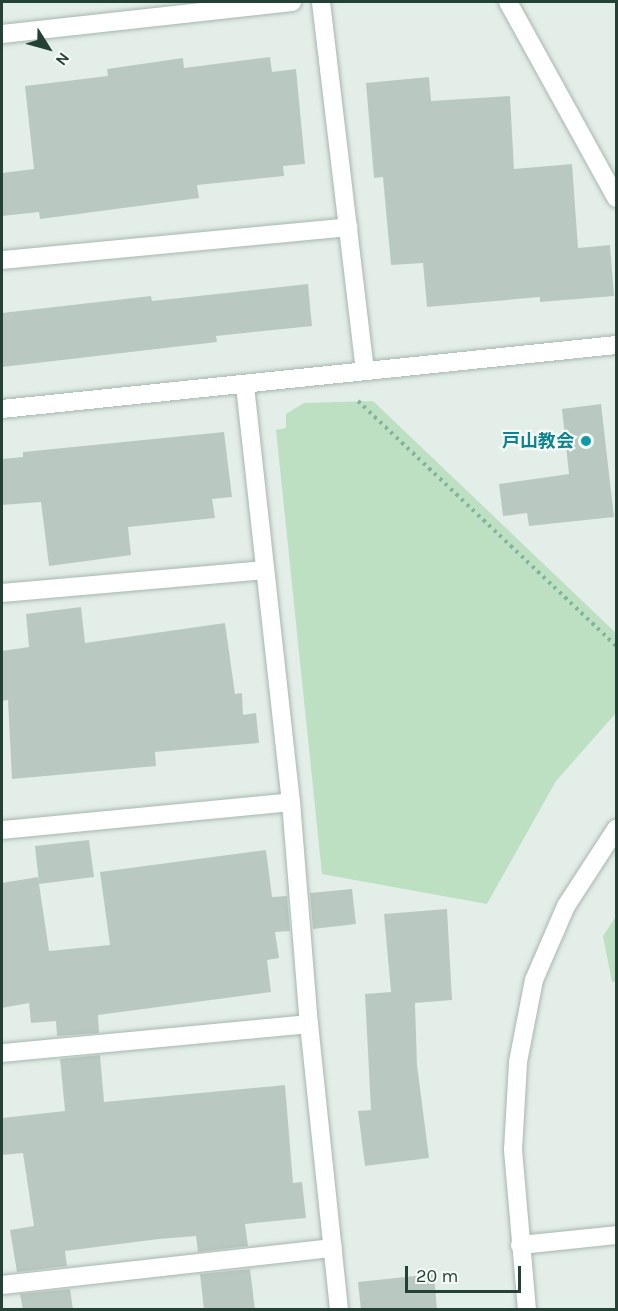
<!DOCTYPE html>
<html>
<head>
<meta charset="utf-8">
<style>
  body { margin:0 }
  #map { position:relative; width:618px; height:1311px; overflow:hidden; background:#e4eee8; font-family:Karla,"Noto Sans JP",sans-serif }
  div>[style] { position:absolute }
  .green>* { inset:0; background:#bce0c1 }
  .building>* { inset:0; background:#b9c9c1 }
  .path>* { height:4px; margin-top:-2px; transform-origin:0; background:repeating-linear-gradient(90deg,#83b39e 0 3px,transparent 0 7.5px) }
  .roads { filter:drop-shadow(0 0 2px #a6b7ae) drop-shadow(0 0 2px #a6b7ae) }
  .minor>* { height:18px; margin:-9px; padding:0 9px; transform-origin:9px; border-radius:9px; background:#fff }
  .dots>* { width:16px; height:16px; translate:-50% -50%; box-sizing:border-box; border:3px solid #f5faf7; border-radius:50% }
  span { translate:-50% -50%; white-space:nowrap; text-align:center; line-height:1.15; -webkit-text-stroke:4.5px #f5faf7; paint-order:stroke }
  .culture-label { font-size:18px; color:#0d838f; font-weight:700 }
  .right { translate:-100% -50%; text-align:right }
  .frame { position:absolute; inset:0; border:3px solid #234134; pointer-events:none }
  .north { position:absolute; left:18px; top:18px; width:60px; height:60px; -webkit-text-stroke:4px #f5faf7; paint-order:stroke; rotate:127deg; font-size:16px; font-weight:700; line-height:24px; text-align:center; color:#234134 }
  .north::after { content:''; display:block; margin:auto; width:21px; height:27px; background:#234134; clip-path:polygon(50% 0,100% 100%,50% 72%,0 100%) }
  .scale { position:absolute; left:405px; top:1266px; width:116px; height:27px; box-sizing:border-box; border:3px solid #234134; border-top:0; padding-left:8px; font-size:18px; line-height:21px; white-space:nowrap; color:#234134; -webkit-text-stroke:4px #f5faf7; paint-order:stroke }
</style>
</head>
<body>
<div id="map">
  <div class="green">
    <div style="clip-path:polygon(373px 401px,616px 633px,616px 713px,556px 781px,487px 904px,322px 874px,276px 430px,286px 428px,286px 414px,304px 403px)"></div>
    <div style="clip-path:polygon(616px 916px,616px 982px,612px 982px,603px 936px)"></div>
  </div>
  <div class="building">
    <div style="clip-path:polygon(270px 57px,272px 72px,296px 69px,305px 164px,283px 166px,284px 176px,197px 185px,199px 198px,40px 219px,39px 212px,2px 216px,2px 173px,34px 169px,25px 86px,108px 76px,107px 69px,183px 58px,184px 68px)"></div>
    <div style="clip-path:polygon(429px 77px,431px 101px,510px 96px,514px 169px,572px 164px,578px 248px,610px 245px,614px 296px,540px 302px,540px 297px,427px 307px,423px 263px,391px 265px,383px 177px,374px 178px,366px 83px)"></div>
    <div style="clip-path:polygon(308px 284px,312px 326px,216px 336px,217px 342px,2px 367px,2px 313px,151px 296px,152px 301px)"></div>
    <div style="clip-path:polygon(601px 404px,614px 517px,529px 526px,527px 513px,503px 516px,499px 484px,569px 474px,562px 409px)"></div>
    <div style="clip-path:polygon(224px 432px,232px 497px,212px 499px,215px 518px,128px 527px,131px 555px,49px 566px,41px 502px,2px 505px,2px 459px,23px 457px,23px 452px)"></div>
    <div style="clip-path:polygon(81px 607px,85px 643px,225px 623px,235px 694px,242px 693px,243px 715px,256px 713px,259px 743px,155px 752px,156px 766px,12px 779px,8px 700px,2px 701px,2px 651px,29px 647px,26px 614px)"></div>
    <div style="clip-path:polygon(89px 840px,94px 877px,39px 884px,49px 951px,110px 945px,100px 872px,266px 850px,272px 897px,287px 896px,290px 931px,275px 932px,279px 958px,267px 960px,271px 992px,98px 1015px,99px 1033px,57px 1036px,56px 1021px,31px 1023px,29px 1003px,2px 1008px,2px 883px,38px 877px,39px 883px,35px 846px)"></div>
    <div style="clip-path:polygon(352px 889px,356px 924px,313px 929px,310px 893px)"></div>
    <div style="clip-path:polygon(447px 909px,452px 1000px,415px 1003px,417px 1065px,429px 1158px,365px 1166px,358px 1111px,371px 1110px,365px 994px,391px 992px,384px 914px)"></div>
    <div style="clip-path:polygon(100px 1055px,104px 1102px,285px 1085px,293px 1183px,302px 1182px,306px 1218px,245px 1224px,248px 1246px,198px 1252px,196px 1236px,159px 1239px,65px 1251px,67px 1266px,17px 1272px,10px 1230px,34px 1226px,23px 1153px,2px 1155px,2px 1118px,65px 1111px,60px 1059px)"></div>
    <div style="clip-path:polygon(250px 1269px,255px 1310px,204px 1310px,200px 1274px)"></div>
    <div style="clip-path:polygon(434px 1274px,437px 1310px,361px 1310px,358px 1282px)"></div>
    <div style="clip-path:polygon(70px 1289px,73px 1310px,23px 1310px,20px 1294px)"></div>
  </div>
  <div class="path">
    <div style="left:358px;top:401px;width:356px;rotate:43.5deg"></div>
  </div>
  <div class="roads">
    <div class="minor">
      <div style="left:321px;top:2px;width:370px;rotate:83.2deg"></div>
      <div style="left:508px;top:2px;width:224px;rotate:61.1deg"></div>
      <div style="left:2px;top:34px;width:292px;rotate:-6.3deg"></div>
      <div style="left:2px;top:260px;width:348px;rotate:-5.4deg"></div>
      <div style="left:245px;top:386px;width:419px;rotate:83.7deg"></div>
      <div style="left:291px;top:802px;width:223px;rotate:85.4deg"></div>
      <div style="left:309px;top:1024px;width:288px;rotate:84deg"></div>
      <div style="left:2px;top:409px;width:617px;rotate:-5.95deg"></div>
      <div style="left:2px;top:593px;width:264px;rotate:-5deg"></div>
      <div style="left:2px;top:830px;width:290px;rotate:-5.5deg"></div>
      <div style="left:2px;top:1053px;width:308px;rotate:-5.4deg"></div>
      <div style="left:520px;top:1245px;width:97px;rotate:-5.9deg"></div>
      <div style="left:2px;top:1285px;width:333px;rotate:-6.4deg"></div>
      <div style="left:527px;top:1310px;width:161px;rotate:-95deg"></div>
      <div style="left:513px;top:1150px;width:88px;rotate:-86.7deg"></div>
      <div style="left:518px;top:1062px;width:84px;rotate:-79deg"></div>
      <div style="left:534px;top:980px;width:81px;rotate:-66.6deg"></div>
      <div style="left:566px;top:906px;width:92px;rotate:-57deg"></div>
    </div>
  </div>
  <div class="dots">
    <div style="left:586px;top:441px;background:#0f9aa8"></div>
  </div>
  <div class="culture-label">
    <span class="right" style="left:574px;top:441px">戸山教会</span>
  </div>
  <div class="frame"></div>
  <div class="north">N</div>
  <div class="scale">20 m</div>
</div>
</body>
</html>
